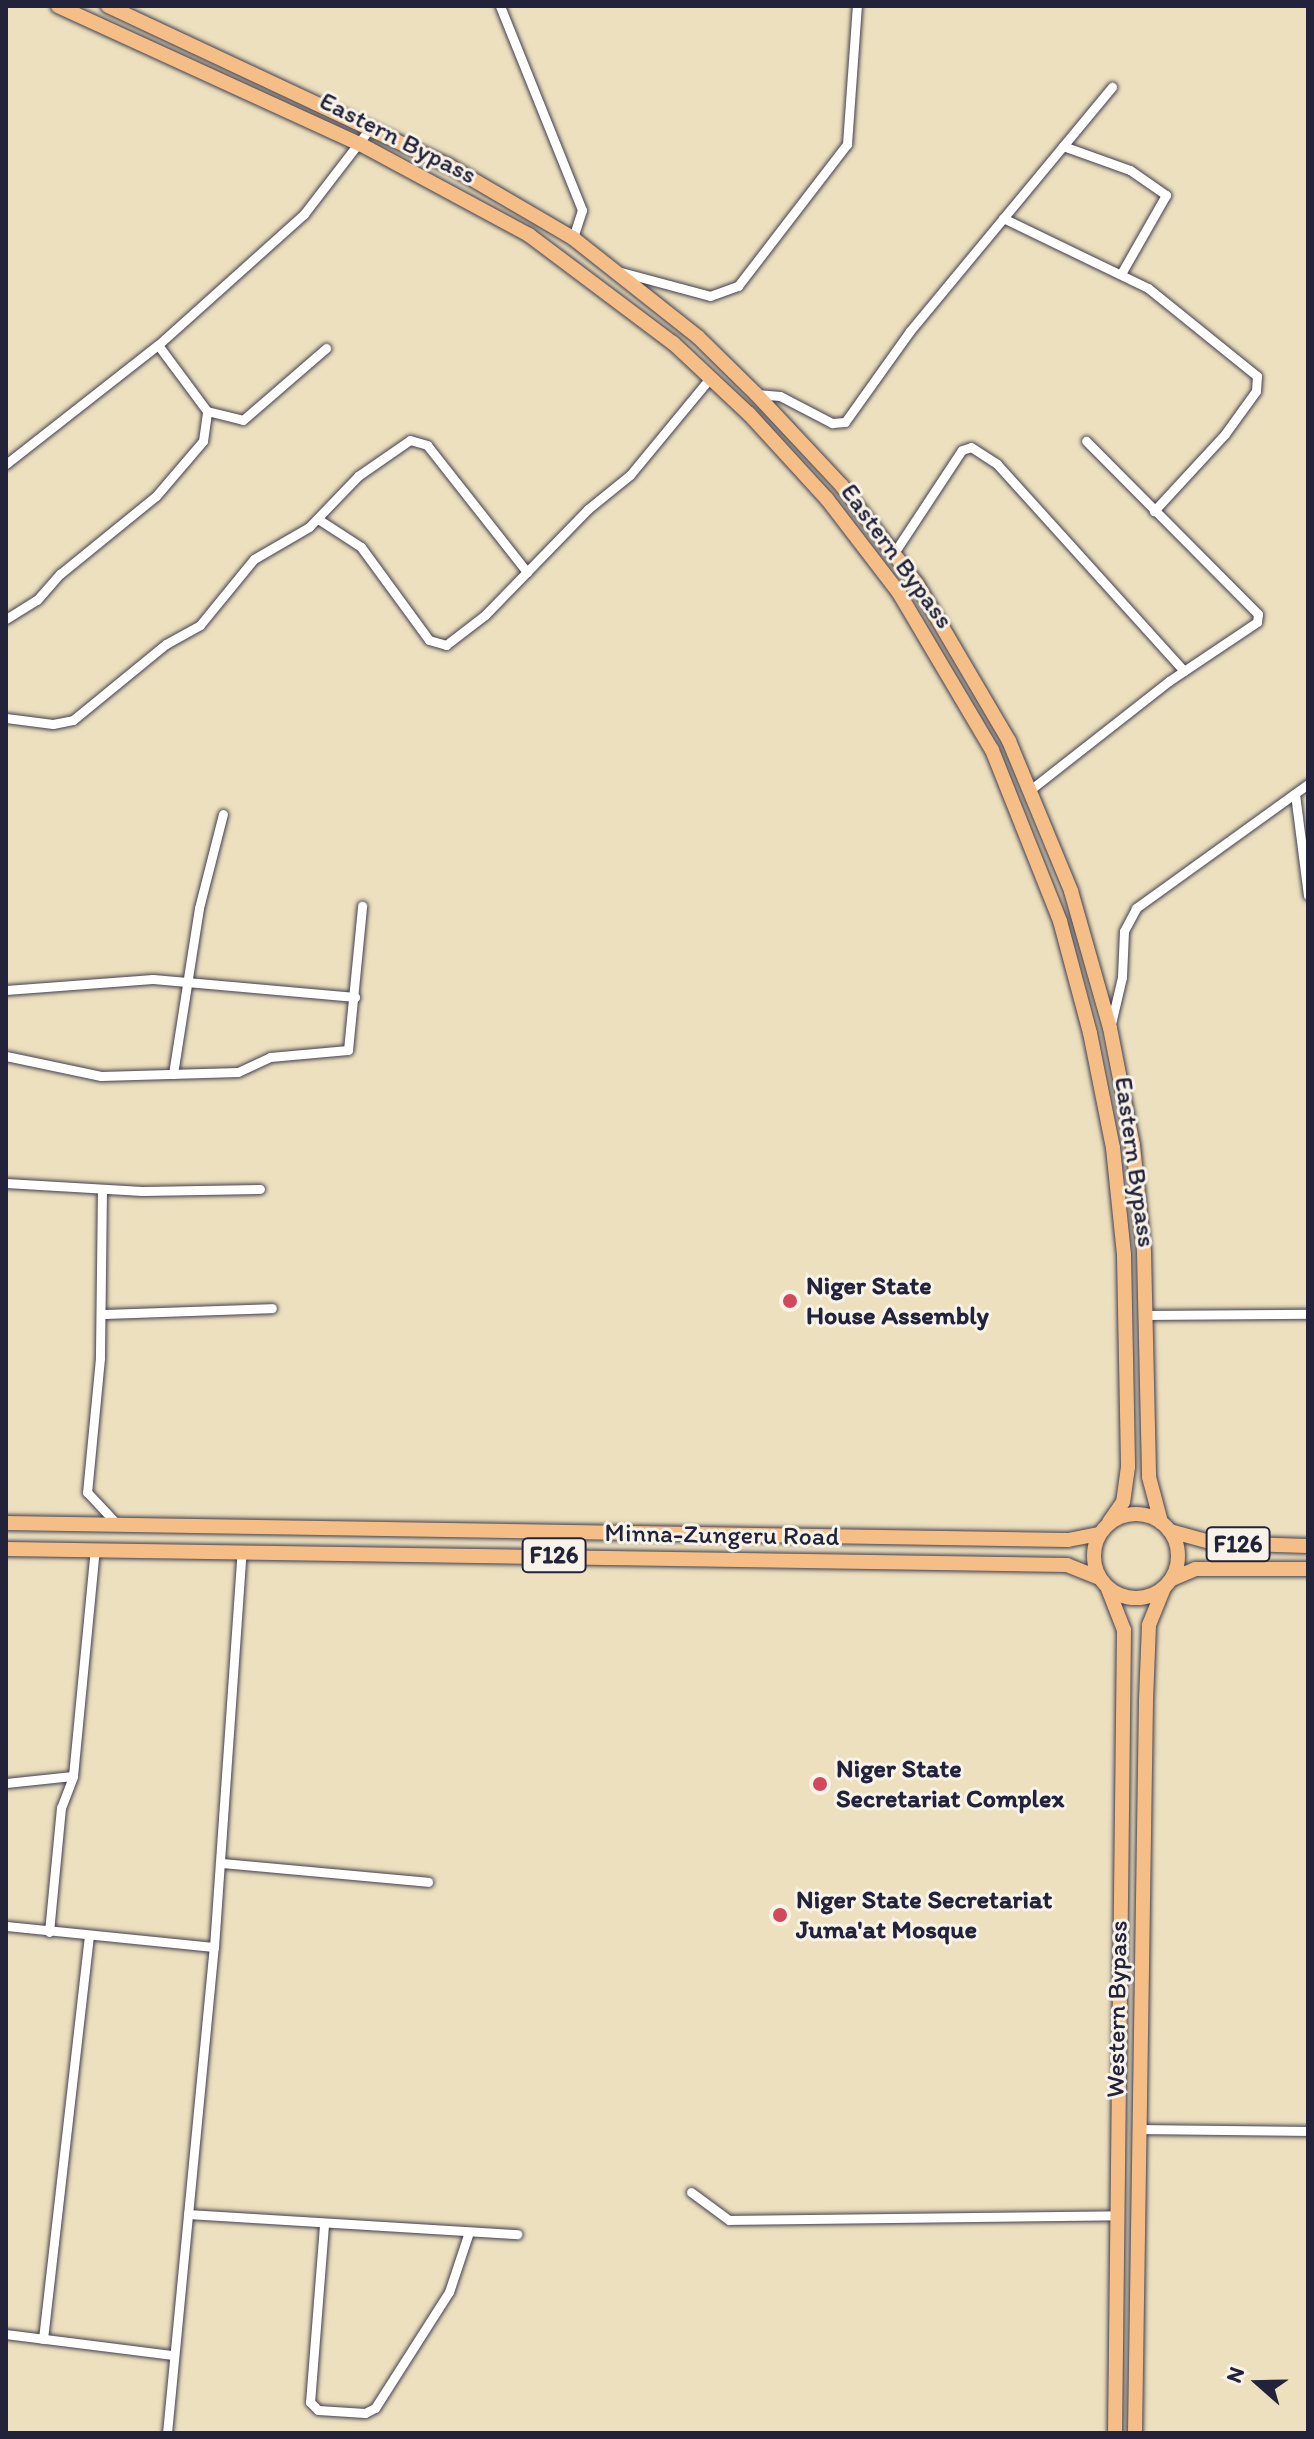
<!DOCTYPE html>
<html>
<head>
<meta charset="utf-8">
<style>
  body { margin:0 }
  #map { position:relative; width:1314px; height:2439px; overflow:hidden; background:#ece0be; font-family:Itim,sans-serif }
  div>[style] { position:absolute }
  .roads { filter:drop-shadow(0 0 2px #403e4f) drop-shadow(0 0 2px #403e4f) }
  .street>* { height:9px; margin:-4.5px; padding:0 4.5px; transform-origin:4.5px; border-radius:4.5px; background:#fff }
  .primary>* { height:14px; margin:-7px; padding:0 7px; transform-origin:7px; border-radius:7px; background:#f6be87 }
  .primary>.ring { margin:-7px; padding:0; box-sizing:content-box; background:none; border:14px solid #f6be87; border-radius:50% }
  .dots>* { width:22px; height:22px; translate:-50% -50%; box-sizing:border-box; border:4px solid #f7f3e8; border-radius:50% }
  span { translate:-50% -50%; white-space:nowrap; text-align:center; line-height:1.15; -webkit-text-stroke:6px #f7f3e8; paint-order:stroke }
  .shield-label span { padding:2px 6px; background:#f7f3e8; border:2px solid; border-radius:6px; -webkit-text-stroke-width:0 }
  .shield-label { font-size:24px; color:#22223b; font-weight:700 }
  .street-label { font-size:26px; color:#22223b }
  .poi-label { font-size:26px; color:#22223b; font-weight:700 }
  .left { translate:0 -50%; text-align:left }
  .frame { position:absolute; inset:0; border:8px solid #22223b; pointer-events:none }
  .north { position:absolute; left:1218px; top:2343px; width:80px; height:80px; -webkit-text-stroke:6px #f7f3e8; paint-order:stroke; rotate:290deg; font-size:22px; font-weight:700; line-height:32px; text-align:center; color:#22223b }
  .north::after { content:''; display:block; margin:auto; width:28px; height:36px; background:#22223b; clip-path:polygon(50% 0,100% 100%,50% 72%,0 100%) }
</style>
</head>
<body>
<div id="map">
  <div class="roads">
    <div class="street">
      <div style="left:500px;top:6px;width:220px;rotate:68.1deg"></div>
      <div style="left:582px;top:210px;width:29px;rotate:108deg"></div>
      <div style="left:1063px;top:146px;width:71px;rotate:19.7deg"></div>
      <div style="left:1130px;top:170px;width:44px;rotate:34.8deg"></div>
      <div style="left:1166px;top:195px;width:89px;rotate:119.7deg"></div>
      <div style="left:1003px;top:218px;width:161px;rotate:25.8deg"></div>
      <div style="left:1148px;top:288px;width:140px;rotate:38.9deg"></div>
      <div style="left:1257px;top:376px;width:15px;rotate:94deg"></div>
      <div style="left:1256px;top:391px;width:53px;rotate:125.8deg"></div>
      <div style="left:1225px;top:434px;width:105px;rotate:132.7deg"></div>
      <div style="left:621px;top:272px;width:92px;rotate:15.1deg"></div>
      <div style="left:710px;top:296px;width:30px;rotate:-20deg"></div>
      <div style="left:738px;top:286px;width:179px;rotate:-52.5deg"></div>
      <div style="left:847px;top:144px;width:138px;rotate:-85.9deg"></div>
      <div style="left:158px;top:345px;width:82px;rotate:53.4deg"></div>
      <div style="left:756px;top:394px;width:24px;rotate:5deg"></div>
      <div style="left:780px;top:396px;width:59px;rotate:27.4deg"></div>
      <div style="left:832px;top:423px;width:13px;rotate:-4deg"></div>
      <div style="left:845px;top:422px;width:112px;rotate:-54.5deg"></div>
      <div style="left:910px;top:331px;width:317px;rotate:-50.4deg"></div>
      <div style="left:6px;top:464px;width:193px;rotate:-38.1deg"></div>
      <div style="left:158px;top:345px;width:196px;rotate:-41.9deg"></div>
      <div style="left:304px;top:214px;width:110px;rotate:-52.4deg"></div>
      <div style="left:318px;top:519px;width:51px;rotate:33.1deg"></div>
      <div style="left:361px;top:547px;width:115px;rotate:53.8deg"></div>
      <div style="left:429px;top:640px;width:18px;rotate:16deg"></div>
      <div style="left:446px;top:645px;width:49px;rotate:-37.6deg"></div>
      <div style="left:485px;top:615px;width:148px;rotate:-45.8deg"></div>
      <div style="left:588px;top:509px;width:54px;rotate:-39deg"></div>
      <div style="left:630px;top:475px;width:126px;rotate:-50.5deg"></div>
      <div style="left:894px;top:553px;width:123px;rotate:-56.6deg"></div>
      <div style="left:962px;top:450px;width:9px;rotate:-18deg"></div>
      <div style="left:971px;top:447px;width:31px;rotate:33deg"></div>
      <div style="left:997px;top:464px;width:279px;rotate:47.9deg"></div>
      <div style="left:6px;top:619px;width:36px;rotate:-32deg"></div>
      <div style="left:37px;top:600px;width:35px;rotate:-49deg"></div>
      <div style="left:60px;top:574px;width:124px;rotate:-39.1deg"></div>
      <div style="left:156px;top:496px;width:72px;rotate:-49.5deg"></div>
      <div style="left:203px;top:441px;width:30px;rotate:-82deg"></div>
      <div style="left:207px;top:411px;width:37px;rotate:14deg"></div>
      <div style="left:243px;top:420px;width:110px;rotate:-40.9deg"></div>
      <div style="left:6px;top:718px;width:47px;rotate:7.3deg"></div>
      <div style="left:53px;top:724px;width:20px;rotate:-11deg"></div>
      <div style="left:73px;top:720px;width:120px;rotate:-39.3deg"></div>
      <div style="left:166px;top:644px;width:39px;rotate:-29deg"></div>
      <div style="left:200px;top:625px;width:85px;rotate:-50.7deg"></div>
      <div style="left:254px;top:559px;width:64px;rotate:-30.2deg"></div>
      <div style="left:309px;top:527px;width:71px;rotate:-46.1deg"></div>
      <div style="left:358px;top:476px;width:63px;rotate:-34.7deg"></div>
      <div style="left:410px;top:440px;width:18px;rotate:16deg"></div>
      <div style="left:427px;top:445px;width:162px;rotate:51.8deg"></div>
      <div style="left:1030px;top:790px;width:177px;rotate:-38.1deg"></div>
      <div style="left:1169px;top:681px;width:106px;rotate:-33.8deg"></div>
      <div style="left:1257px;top:622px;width:8px;rotate:-83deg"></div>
      <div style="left:1258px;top:614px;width:244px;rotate:-134.8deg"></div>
      <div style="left:1295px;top:794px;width:102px;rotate:82.7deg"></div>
      <div style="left:6px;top:990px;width:147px;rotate:-4.3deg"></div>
      <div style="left:153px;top:979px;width:203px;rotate:5.1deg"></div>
      <div style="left:1111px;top:1024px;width:48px;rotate:-76.8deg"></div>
      <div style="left:1122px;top:977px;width:46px;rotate:-87.5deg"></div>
      <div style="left:1124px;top:931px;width:26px;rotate:-62deg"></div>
      <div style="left:1136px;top:908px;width:212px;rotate:-35.8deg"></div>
      <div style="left:6px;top:1056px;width:97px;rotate:11.9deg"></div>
      <div style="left:101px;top:1076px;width:137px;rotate:-1.7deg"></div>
      <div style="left:238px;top:1072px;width:35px;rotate:-25deg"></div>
      <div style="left:270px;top:1057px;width:78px;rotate:-5.1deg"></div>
      <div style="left:348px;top:1050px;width:145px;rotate:-84.4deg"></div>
      <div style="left:173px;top:1074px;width:168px;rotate:-81.1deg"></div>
      <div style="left:199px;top:908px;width:97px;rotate:-75.7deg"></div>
      <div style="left:6px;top:1183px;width:136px;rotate:3.4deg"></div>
      <div style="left:142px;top:1191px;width:118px;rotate:-1deg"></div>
      <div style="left:102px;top:1189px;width:169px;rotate:90.7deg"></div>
      <div style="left:100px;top:1358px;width:135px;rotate:95.5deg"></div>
      <div style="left:87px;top:1492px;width:42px;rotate:46.9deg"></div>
      <div style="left:102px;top:1314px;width:170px;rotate:-2deg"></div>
      <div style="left:1147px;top:1315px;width:161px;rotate:-0.4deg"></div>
      <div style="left:6px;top:1783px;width:67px;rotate:-6deg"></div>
      <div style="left:221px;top:1863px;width:208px;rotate:5.2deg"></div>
      <div style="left:6px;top:1926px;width:209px;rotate:5.8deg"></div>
      <div style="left:49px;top:1932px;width:125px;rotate:-84.5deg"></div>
      <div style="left:61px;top:1808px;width:34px;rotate:-69deg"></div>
      <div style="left:73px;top:1776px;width:228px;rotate:-84.5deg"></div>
      <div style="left:1140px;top:2129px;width:168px;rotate:0.7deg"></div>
      <div style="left:691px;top:2192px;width:47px;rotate:36.4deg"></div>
      <div style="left:729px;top:2220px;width:389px;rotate:-0.7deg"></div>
      <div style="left:188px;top:2214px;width:330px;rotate:3.5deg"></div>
      <div style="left:324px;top:2225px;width:178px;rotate:94.5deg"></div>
      <div style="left:310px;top:2402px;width:11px;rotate:45deg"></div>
      <div style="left:318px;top:2410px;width:47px;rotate:3.7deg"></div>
      <div style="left:365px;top:2413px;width:11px;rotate:-27deg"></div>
      <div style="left:375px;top:2408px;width:138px;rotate:-57.5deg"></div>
      <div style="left:449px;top:2292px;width:63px;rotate:-71.6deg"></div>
      <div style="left:6px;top:2334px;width:168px;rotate:7.2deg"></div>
      <div style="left:43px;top:2339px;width:405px;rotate:-83.5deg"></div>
      <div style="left:167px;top:2433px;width:488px;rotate:-84.5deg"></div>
      <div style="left:214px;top:1947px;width:398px;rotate:-86deg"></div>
    </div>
    <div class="primary">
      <div style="left:58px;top:6px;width:332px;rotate:24.6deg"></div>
      <div style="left:360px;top:144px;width:192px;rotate:28.3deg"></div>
      <div style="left:529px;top:235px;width:180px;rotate:36.9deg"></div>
      <div style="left:673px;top:343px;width:104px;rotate:43.1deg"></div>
      <div style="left:749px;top:414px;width:115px;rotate:47.5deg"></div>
      <div style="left:827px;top:499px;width:118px;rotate:52.5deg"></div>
      <div style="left:899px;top:593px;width:182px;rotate:59.4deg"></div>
      <div style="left:992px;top:750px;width:184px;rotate:68.3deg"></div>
      <div style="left:1060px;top:921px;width:116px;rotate:75deg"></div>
      <div style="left:1090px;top:1033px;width:117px;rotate:78.7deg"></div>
      <div style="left:1113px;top:1148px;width:108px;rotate:84.1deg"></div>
      <div style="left:1124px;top:1255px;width:212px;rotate:88.9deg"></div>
      <div style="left:1128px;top:1467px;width:35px;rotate:98deg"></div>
      <div style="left:1123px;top:1502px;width:24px;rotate:125deg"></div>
      <div style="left:108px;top:6px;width:375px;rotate:25.1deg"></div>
      <div style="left:448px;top:165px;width:145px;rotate:30.3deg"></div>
      <div style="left:573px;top:238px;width:159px;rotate:38.4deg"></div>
      <div style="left:698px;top:337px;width:81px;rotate:44.5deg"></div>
      <div style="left:756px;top:394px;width:126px;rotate:46.9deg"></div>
      <div style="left:842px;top:486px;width:123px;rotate:52.6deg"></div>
      <div style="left:917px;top:584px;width:182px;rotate:59.6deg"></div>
      <div style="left:1009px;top:741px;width:162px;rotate:67.5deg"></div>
      <div style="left:1071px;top:891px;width:142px;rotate:74.1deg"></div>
      <div style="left:1110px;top:1028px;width:119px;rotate:78.9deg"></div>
      <div style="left:1133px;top:1145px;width:108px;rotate:84.1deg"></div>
      <div style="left:1144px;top:1252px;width:225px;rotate:88.7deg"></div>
      <div style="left:1149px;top:1477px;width:47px;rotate:75.1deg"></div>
      <div class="ring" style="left:1094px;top:1514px;width:70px;height:70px"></div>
      <div style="left:6px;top:1523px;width:1062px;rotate:0.92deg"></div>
      <div style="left:1068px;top:1540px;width:32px;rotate:-11deg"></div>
      <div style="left:1170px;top:1531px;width:46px;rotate:15.3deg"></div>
      <div style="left:1214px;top:1543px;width:94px;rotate:1.8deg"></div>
      <div style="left:6px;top:1549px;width:1061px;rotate:0.86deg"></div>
      <div style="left:1067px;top:1565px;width:35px;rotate:22deg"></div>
      <div style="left:1172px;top:1579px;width:25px;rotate:-23deg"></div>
      <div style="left:1195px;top:1569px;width:113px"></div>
      <div style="left:1108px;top:1589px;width:44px;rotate:68.7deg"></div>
      <div style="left:1124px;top:1630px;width:803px;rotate:90.64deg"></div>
      <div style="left:1135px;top:2433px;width:733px;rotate:-89.14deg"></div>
      <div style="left:1146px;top:1700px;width:75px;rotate:-87.7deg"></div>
      <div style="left:1149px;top:1625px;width:40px;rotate:-68deg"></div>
    </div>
  </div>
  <div class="dots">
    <div style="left:790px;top:1301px;background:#d1495b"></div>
    <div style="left:820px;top:1784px;background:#d1495b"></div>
    <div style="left:780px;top:1915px;background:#d1495b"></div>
  </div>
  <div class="shield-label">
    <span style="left:1238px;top:1544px">F126</span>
    <span style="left:554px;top:1555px">F126</span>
  </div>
  <div class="street-label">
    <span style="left:398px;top:138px;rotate:27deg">Eastern Bypass</span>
    <span style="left:897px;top:556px;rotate:54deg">Eastern Bypass</span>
    <span style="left:1135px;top:1162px;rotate:82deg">Eastern Bypass</span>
    <span style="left:722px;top:1535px;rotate:1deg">Minna-Zungeru Road</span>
    <span style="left:1117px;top:2009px;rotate:-89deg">Western Bypass</span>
  </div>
  <div class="poi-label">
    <span class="left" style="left:806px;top:1301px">Niger State<br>House Assembly</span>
    <span class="left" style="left:836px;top:1784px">Niger State<br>Secretariat Complex</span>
    <span class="left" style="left:796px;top:1915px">Niger State Secretariat<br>Juma'at Mosque</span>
  </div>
  <div class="frame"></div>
  <div class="north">N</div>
</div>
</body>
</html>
